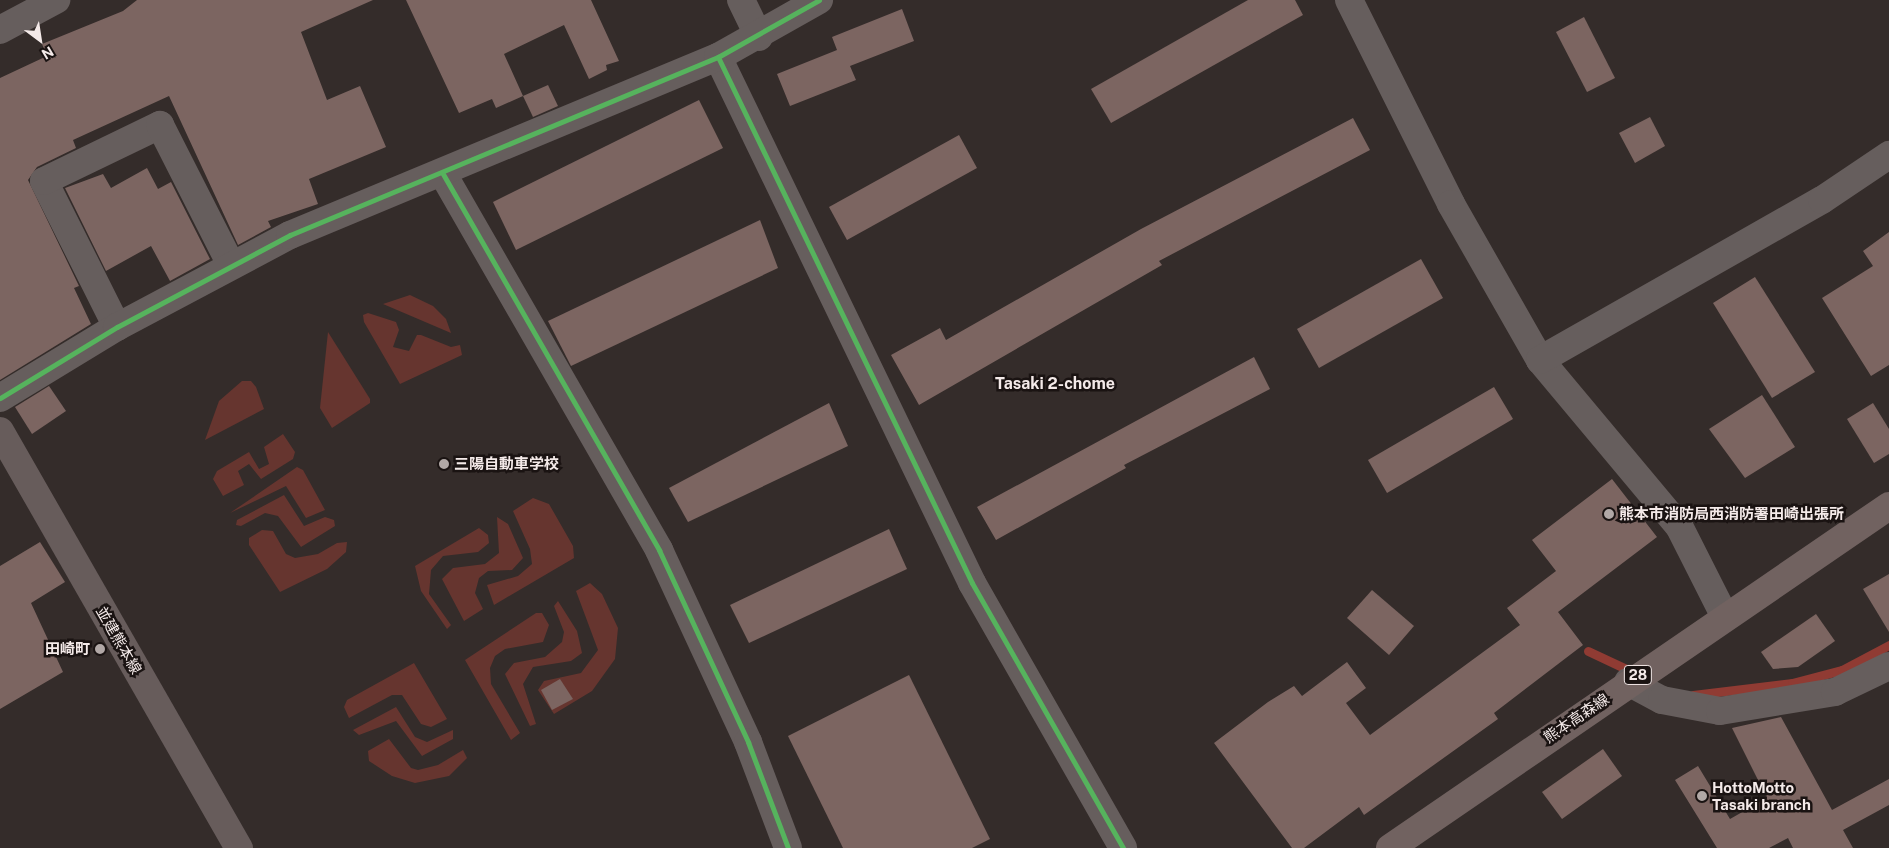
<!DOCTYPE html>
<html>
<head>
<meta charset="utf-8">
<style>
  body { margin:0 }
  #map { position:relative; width:1889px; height:848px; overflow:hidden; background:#342c2a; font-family:"Public Sans","Noto Sans JP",sans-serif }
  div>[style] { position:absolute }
  .green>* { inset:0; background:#66352f }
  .stream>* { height:9px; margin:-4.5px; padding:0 4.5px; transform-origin:4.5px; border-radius:4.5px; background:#903b33 }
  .building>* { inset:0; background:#7c6561 }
  .street>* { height:28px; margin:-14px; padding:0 14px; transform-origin:14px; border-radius:14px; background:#665e5d }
  .secondary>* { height:28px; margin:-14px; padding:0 14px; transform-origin:14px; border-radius:14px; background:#675c5b }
  .primary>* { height:28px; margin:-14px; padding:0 14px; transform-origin:14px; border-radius:14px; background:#716260 }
  .cycleway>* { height:5px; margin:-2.5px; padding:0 2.5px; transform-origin:2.5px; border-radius:2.5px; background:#56b35d }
  .dots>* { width:14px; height:14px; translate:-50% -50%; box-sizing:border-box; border:2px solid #1a1312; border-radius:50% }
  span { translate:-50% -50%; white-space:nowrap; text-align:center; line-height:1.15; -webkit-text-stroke:5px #1a1312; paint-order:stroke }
  .shield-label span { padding:1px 4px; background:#1a1312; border:1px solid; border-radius:4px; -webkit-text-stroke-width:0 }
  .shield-label { font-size:14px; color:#f4eae9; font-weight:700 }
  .poi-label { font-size:15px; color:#f4eae9; font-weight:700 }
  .left { translate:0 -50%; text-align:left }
  .right { translate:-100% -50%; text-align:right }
  .street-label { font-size:15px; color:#f4eae9 }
  .neighbourhood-label { font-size:16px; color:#f4eae9; font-weight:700 }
  .north { position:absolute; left:15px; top:15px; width:50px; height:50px; -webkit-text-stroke:4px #1a1312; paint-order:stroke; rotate:149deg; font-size:14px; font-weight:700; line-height:20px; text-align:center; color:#f4eae9 }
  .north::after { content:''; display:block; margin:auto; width:18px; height:22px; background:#f4eae9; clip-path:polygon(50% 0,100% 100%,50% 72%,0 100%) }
</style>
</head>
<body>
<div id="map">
  <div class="green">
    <div style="clip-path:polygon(410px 295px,433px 306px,446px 319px,451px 333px,383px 304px)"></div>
    <div style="clip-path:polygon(368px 313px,396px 322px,399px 330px,393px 347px,409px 351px,417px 335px,421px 335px,451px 347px,460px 345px,462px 355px,400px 384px,364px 322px,363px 315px)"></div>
    <div style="clip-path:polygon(328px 332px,370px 399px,370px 403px,332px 428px,320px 408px)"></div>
    <div style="clip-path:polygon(242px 381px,251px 381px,256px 387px,264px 409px,205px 440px,219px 401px)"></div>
    <div style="clip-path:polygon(283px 434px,295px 452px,293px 459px,261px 479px,249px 464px,238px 471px,244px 485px,223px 496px,213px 479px,217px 471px,249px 452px,259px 469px,269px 464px,264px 447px)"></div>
    <div style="clip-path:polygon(297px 467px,303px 470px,325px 510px,306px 518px,286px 486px,230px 513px)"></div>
    <div style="clip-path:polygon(284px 495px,304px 526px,325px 517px,334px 520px,335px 526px,301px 547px,278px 516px,265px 513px,241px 526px,236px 525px,237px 520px)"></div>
    <div style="clip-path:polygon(533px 498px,549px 504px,573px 546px,574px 558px,494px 605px,487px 585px,518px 576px,532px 564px,530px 549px,513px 511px)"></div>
    <div style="clip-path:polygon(497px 517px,508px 524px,523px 558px,512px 570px,488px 571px,479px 578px,475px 593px,483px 609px,464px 621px,442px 579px,453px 568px,485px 564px,499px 553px)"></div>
    <div style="clip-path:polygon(479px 528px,488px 535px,489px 543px,478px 552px,443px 556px,431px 570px,429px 594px,451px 625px,447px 629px,421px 591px,415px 566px)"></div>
    <div style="clip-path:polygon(262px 530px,273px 531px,286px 554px,295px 558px,318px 554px,337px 543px,347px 542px,346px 552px,327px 569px,280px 592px,249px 545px,249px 538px)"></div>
    <div style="clip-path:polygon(590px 583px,602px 594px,618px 628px,615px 659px,592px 691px,554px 714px,538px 690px,544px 681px,581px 673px,598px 650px,576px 591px)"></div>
    <div style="clip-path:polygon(558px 601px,577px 631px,582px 653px,571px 661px,533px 667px,523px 684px,536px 724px,530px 726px,505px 674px,514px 663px,545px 657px,562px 642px,564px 632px,554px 606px)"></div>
    <div style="clip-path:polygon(536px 613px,542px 613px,549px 625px,543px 642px,505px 649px,495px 656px,490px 668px,491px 684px,520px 733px,511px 740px,465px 660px)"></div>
    <div style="clip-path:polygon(414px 663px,447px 719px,431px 727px,421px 724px,402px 695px,392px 695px,349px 718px,344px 707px,347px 700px)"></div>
    <div style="clip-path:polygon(396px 707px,415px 737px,427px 742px,453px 730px,453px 739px,422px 756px,396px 721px,359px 735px,353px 730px)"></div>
    <div style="clip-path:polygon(389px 739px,411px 768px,418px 770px,438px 765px,463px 750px,467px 758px,449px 776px,415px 783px,392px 776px,369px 761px,368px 751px)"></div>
  </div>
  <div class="stream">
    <div style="left:1588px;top:651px;width:52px;rotate:25.1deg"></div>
    <div style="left:1693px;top:695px;width:100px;rotate:-6.9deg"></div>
    <div style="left:1792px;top:683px;width:52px;rotate:-14.6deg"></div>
    <div style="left:1842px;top:670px;width:53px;rotate:-28deg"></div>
  </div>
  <div class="building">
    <div style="clip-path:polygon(137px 0,373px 0,301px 32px,327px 100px,360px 86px,386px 147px,309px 179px,318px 204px,268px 221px,271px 227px,238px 245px,169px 96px,73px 140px,76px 148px,37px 167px,28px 180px,79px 286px,74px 288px,91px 324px,0 380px,0 78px,47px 56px,42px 44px,123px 11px)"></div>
    <div style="clip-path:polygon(406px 0,591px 0,619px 61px,606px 65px,607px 70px,589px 79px,564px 25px,504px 54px,523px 96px,496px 108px,492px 99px,459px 113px)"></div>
    <div style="clip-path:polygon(1248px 0,1295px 0,1303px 15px,1111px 123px,1091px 89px)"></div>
    <div style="clip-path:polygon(902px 9px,914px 41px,850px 66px,856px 80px,790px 106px,777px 74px,837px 50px,832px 37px)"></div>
    <div style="clip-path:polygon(1584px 17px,1615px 78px,1587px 92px,1556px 32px)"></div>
    <div style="clip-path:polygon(548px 85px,558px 106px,533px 117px,523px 96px)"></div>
    <div style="clip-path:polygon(699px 100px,723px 148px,516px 250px,493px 202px)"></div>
    <div style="clip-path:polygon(1650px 117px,1665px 146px,1635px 163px,1619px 133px)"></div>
    <div style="clip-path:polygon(1353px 118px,1370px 150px,1159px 261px,1162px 265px,919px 405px,891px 355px,940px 328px,946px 340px,1141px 229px)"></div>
    <div style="clip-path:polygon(959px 135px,977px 168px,847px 240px,829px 207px)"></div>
    <div style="clip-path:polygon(147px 168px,158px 189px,171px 182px,210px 259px,170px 281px,151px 246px,106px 271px,65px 188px,103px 174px,111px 188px)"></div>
    <div style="clip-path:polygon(760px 220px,778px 268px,571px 366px,548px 321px)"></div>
    <div style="clip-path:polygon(1889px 232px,1889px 365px,1871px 376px,1822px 298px,1873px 266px,1863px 251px)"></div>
    <div style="clip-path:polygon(1421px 259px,1443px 298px,1319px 368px,1297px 329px)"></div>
    <div style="clip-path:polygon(1755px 277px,1815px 372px,1772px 398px,1713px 303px)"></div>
    <div style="clip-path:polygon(1254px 357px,1270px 389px,1124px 465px,1126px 468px,996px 540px,977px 507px)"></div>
    <div style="clip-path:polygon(49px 386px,66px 411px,32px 434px,15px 407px)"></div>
    <div style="clip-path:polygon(1494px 387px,1513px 419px,1387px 493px,1368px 460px)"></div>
    <div style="clip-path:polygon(1762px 395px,1795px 447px,1745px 478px,1709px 429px)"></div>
    <div style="clip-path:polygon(829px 403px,848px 446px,688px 522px,669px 488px)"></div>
    <div style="clip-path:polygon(1873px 403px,1889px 429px,1889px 454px,1874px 463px,1847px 419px)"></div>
    <div style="clip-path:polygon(1612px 479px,1657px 537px,1558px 612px,1583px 645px,1494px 713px,1498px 719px,1364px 815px,1359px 807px,1304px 848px,1292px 848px,1214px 743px,1268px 702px,1294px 686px,1302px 696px,1347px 662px,1366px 688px,1346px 703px,1370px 735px,1520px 625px,1507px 608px,1556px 571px,1532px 540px)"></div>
    <div style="clip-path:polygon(889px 529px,907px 569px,749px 643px,730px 605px)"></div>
    <div style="clip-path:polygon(40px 542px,65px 582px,31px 603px,63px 672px,0 709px,0 566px)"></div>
    <div style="clip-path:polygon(1889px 574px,1889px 632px,1863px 589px)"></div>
    <div style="clip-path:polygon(1372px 590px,1414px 626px,1389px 655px,1347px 618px)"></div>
    <div style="clip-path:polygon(1816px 614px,1835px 641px,1798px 667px,1773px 669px,1761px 652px)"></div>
    <div style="clip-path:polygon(909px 675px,990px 839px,972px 848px,843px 848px,788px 736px)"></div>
    <div style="clip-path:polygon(560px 679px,573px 699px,552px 710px,541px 690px)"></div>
    <div style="clip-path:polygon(1781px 717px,1832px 810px,1889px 779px,1889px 805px,1843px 830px,1853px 848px,1793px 848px,1788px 838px,1769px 848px,1717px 848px,1675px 780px,1698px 766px,1730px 819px,1767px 798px,1732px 728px)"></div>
    <div style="clip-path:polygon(1603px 749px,1622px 776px,1562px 819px,1542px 792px)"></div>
  </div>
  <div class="street">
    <div style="left:741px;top:0;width:41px;rotate:64.1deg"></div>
    <div style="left:1349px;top:0;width:228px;rotate:63.4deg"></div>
    <div style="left:1451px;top:204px;width:180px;rotate:60.3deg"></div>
    <div style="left:1540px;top:360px;width:217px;rotate:50.1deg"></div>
    <div style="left:1679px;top:526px;width:102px;rotate:63.2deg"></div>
    <div style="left:0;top:30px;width:64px;rotate:-28.2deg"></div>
    <div style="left:718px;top:57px;width:584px;rotate:64.22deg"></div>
    <div style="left:972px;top:583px;width:305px;rotate:60.3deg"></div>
    <div style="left:443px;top:174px;width:434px;rotate:60.1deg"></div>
    <div style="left:659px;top:550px;width:212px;rotate:65.1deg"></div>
    <div style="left:748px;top:742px;width:113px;rotate:69.3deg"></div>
    <div style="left:117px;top:327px;width:163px;rotate:-116.6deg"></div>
    <div style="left:44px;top:181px;width:129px;rotate:-25.8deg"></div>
    <div style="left:160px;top:125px;width:157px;rotate:63.1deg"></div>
    <div style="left:1540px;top:360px;width:324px;rotate:-29.6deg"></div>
    <div style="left:1822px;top:200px;width:81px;rotate:-33.9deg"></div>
    <div style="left:0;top:398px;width:137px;rotate:-31.3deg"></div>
    <div style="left:117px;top:327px;width:196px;rotate:-28deg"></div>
    <div style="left:290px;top:235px;width:464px;rotate:-22.6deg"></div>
    <div style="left:718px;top:57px;width:116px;rotate:-29.4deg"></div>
    <div style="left:1628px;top:682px;width:38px;rotate:28deg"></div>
    <div style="left:1662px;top:700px;width:59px;rotate:10.7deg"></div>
    <div style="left:1720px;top:711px;width:117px;rotate:-9.4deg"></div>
    <div style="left:1835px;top:692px;width:60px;rotate:-25.7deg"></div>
  </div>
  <div class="secondary">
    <div style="left:0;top:431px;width:481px;rotate:60.2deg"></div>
  </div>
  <div class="primary">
    <div style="left:1390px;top:848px;width:605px;rotate:-34.43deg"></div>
  </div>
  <div class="cycleway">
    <div style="left:718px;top:57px;width:584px;rotate:64.22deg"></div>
    <div style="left:972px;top:583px;width:305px;rotate:60.3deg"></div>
    <div style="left:443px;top:174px;width:434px;rotate:60.1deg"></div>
    <div style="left:659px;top:550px;width:212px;rotate:65.1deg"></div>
    <div style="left:748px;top:742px;width:113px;rotate:69.3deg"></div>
    <div style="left:0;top:398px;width:137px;rotate:-31.3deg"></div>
    <div style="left:117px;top:327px;width:196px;rotate:-28deg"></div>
    <div style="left:290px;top:235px;width:464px;rotate:-22.6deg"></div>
    <div style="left:718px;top:57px;width:116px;rotate:-29.4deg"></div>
  </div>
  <div class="dots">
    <div style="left:444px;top:464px;background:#b1a8a6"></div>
    <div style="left:1609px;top:514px;background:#b1a8a6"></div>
    <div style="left:100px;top:649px;background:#b1a8a6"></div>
    <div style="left:1702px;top:796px;background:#b1a8a6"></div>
  </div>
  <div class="shield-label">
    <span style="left:1638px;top:675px">28</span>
  </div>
  <div class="poi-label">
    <span class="left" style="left:454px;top:464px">三陽自動車学校</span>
    <span class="left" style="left:1619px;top:514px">熊本市消防局西消防署田崎出張所</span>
    <span class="right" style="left:90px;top:649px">田崎町</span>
    <span class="left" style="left:1712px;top:796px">HottoMotto<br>Tasaki branch</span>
  </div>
  <div class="street-label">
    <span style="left:119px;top:640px;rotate:60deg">並建熊本線</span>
    <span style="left:1576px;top:718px;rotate:-34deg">熊本高森線</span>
  </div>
  <div class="neighbourhood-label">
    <span style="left:1055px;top:384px">Tasaki 2-chome</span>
  </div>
  <div class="north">N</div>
</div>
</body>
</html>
